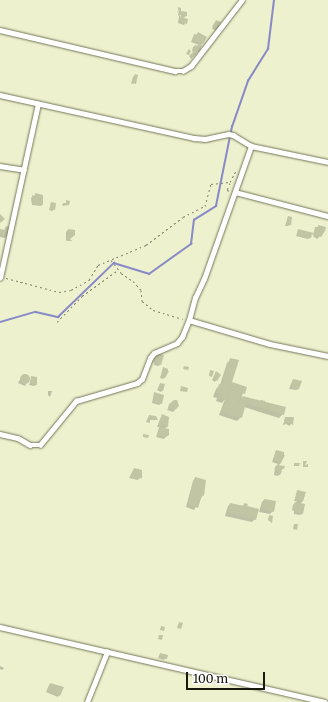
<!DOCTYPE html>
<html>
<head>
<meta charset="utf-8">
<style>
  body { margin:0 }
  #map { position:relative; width:328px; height:702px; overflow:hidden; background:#edf1ce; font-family:Merriweather,serif }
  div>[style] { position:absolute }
  .shadow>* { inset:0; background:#0003 }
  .stream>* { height:1.5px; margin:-0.75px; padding:0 0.75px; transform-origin:0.75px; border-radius:0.75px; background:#8889c7 }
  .building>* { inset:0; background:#c2c5a4 }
  .round { border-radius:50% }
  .path>* { height:1px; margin-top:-0.5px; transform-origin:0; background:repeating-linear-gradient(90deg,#84866e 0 2px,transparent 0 5px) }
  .roads { filter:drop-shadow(0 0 1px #747758) drop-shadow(0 0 1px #747758) }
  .minor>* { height:4.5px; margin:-2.25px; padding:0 2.25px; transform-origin:2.25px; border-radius:2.25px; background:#fff }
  span { translate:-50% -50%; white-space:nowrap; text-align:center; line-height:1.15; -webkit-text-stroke:4px #fff; paint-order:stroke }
  .scale { position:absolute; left:186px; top:672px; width:79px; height:18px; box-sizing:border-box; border:2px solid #191a0d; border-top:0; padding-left:5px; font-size:12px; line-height:14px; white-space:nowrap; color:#191a0d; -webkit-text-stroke:3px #fff; paint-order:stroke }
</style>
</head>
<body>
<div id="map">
  <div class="shadow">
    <div style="clip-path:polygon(178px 8px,180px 12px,186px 16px,185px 17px,180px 16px,180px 18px,187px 20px,184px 25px,178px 23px,179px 17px,177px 10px,180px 16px,182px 15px,178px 9px)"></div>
    <div style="clip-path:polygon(216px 21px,218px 28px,216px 30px,212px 29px)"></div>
    <div style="clip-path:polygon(198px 33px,202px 43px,198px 51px,190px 59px,194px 52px,192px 51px,193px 47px,199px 45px,191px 42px,193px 37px)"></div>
    <div style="clip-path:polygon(135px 75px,135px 83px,131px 84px,133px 77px)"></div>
    <div style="clip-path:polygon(36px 194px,42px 204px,41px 206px,32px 205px,31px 198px)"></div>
    <div style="clip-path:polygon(51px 203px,54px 209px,52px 211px,49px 210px)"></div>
    <div style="clip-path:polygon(288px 217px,290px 225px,288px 226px,285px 226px)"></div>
    <div style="clip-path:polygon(6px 227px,7px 236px,5px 238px,0 237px,0 230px,4px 231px)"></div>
    <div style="clip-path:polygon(315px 228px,320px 236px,317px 239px,313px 236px)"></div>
    <div style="clip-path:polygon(68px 230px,74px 234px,66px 241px,66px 232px)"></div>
    <div style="clip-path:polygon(298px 231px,311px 233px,310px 238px,308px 239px,296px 236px)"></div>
    <div style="clip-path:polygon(157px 355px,160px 365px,158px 366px,154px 365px)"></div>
    <div style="clip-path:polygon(231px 359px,230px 383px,246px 388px,241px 397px,260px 401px,261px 400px,265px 401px,265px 403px,283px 414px,279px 418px,244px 407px,241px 417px,237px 421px,219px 415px,225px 399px,222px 403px,216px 401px,217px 398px,213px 397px,216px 389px,220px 385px,227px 363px)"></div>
    <div style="clip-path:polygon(163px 368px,165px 377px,163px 379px,160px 378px)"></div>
    <div style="clip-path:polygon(216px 373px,219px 375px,215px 382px,212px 380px)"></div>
    <div style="clip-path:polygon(23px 375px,29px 377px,25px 386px,18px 383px)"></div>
    <div style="clip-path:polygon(32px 377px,36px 385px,34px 386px,29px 385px)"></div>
    <div style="clip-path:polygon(293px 380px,298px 389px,297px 390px,289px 389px)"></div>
    <div style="clip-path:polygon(160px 384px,163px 390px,161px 392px,157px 390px)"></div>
    <div style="clip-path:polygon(48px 391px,52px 391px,50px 397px,48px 395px)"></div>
    <div style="clip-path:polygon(154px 393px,161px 403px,159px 405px,152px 403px)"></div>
    <div style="clip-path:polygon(170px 404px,178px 406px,173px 412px,167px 410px)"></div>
    <div style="clip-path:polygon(162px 415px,167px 427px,164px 429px,168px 434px,164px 439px,156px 437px,160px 427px,157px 427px)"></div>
    <div style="clip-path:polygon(285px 418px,293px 418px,290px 426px,286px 424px,283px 425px)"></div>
    <div style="clip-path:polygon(276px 451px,281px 463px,278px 466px,283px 468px,278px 476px,274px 475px,275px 467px,278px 464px,272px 462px)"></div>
    <div style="clip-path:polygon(134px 469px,142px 473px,138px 480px,129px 478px)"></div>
    <div style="clip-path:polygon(195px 478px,203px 495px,194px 510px,186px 507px,193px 481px)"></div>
    <div style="clip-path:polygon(298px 491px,305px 493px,303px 501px,300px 504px,302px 514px,300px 515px,294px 514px,294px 511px,292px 510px,293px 505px,297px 501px,294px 501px)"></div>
    <div style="clip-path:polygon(264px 500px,273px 511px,270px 514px,259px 512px,262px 502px)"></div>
    <div style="clip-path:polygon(230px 504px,242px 506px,245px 504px,255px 519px,252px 522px,225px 516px,228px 506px)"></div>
    <div style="clip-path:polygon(160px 654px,166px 658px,164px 660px,158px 658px)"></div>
    <div style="clip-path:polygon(0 666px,4px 668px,2px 670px,0 669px)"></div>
    <div style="clip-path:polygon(49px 686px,59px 695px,58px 697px,46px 692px)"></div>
  </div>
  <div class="stream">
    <div style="left:0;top:322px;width:37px;rotate:-16deg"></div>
    <div style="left:36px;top:312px;width:23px;rotate:13deg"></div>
    <div style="left:58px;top:317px;width:78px;rotate:-44deg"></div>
    <div style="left:114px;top:263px;width:37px;rotate:17deg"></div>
    <div style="left:149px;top:274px;width:52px;rotate:-35.5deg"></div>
    <div style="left:191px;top:244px;width:24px;rotate:-83deg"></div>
    <div style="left:194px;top:220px;width:26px;rotate:-32deg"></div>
    <div style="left:216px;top:206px;width:81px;rotate:-78.6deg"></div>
    <div style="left:232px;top:127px;width:49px;rotate:-70.8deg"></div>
    <div style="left:248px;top:81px;width:38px;rotate:-58deg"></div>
    <div style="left:268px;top:49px;width:49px;rotate:-83deg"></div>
  </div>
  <div class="building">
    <div style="clip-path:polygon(178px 7px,181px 8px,181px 11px,187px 12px,187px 16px,185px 16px,184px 18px,188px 19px,187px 24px,179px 22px,181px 15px,179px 15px)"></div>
    <div style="clip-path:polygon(216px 20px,221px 22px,218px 29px,212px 27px)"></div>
    <div style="clip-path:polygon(198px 32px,207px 37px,203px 44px,192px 41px,194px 34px,197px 35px)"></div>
    <div style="clip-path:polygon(199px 43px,202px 45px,199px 52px,193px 49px,195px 45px,198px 46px)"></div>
    <div style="clip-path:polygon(189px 49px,191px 51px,189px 55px,186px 54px)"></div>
    <div style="clip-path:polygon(195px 50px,197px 53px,191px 59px,189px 56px)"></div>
    <div style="clip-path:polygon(135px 74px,138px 75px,136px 84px,132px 83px)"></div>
    <div style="clip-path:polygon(35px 193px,43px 195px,43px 205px,33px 204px,32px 195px,35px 196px)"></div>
    <div style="clip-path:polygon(66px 200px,70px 201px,69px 205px,62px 206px,63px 203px,66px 203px)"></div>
    <div style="clip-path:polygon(51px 202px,56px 203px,55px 210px,50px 209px)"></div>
    <div style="clip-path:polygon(0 214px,5px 219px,0 223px)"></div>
    <div style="clip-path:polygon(288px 216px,292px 217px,291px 225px,286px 225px)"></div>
    <div style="clip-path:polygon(318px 225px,326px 227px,325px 231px,321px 237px,314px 235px,315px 227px,318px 227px)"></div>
    <div style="clip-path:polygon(6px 226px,10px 227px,7px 237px,0 235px,0 229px,5px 230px)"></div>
    <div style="clip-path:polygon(68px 229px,75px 230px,75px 235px,70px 239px,72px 241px,67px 241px)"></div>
    <div style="clip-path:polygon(298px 229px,314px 233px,313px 235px,312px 234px,311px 238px,305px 237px,305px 232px,304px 237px,297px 234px)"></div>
    <div style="clip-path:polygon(156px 353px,164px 355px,161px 365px,153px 363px)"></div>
    <div style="clip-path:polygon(230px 358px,239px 360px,232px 382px,247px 387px,245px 394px,230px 389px,226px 400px,219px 397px,220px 394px,216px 393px,219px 384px,222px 385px)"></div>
    <div style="clip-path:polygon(184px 366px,189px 367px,188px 370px,183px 369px)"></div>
    <div style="clip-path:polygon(163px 367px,168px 369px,168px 371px,169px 371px,165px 378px,161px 377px)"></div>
    <div style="clip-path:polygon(210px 370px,214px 371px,212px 377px,209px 376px)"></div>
    <div style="clip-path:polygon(216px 371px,221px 375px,217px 381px,213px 378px)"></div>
    <div class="round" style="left:20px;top:374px;width:10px;height:10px"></div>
    <div style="clip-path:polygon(31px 376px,37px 377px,37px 385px,30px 383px)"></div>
    <div style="clip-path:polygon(293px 379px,302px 381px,299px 389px,290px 387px)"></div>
    <div style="clip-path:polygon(160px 383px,165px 384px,163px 391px,158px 389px)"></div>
    <div style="clip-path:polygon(181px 386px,188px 388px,187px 392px,180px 391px)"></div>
    <div style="clip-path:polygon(230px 390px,240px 393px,240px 399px,238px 401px,240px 402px,242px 396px,286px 407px,284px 415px,246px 403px,242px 418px,221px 412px)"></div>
    <div style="clip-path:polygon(154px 392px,164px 395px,162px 404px,153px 402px)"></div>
    <div style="clip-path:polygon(174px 400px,177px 400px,179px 406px,175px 410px,168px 409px,169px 404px)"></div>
    <div style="clip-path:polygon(162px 414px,169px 417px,168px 427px,158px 425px)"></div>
    <div style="clip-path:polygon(149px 415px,156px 416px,158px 420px,150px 420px,150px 423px,146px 422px)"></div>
    <div style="clip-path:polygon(285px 417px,294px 417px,293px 425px,287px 422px,287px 424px,284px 424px)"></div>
    <div style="clip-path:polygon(159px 427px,169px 429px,169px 435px,166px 437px,157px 435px)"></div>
    <div style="clip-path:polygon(143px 434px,149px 435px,148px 438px,143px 437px)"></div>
    <div style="clip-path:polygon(276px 450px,284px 452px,284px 455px,285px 455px,281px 463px,273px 460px)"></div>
    <div style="clip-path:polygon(303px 461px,307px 461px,305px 465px,308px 464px,308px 467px,303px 467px)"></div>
    <div style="clip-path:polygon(294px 463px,300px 463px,299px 466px,294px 466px)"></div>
    <div style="clip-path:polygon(277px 465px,285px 466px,284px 469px,281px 468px,281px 471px,282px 471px,280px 475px,276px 474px)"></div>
    <div style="clip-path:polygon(134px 468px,142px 470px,142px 478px,137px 479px,130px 477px)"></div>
    <div style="clip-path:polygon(195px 477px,206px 480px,204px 496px,202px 495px,198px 508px,188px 504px)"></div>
    <div style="clip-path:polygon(297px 490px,306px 492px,303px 501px,295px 499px)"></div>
    <div style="clip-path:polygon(264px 499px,276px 501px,274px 512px,262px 509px)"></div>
    <div style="clip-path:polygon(295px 502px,305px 504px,303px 514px,295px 512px,295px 509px,293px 509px)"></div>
    <div style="clip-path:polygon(230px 503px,244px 506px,244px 503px,248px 504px,247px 506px,259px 509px,256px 520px,228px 513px)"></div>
    <div style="clip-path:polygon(269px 515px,273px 516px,272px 523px,268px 520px)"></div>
    <div style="clip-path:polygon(294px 524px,298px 524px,297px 530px,293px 529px)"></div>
    <div style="clip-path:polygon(179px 622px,183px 623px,181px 629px,177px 628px)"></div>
    <div style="clip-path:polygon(161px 626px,165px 627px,164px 631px,160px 630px)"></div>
    <div style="clip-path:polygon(159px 635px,163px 635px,162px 640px,158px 639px)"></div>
    <div style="clip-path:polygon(160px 653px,168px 655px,167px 659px,159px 657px)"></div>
    <div style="clip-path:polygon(50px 683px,64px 687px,60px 696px,47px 690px)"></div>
  </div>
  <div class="path">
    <div style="left:230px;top:183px;width:8px;rotate:113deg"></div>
    <div style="left:227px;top:190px;width:3px;rotate:18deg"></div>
    <div style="left:111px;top:260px;width:16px;rotate:52deg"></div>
    <div style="left:121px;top:273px;width:14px;rotate:34deg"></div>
    <div style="left:133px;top:281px;width:12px;rotate:48deg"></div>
    <div style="left:141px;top:290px;width:11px;rotate:85deg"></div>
    <div style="left:142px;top:301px;width:14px;rotate:39deg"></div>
    <div style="left:153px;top:310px;width:31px;rotate:17deg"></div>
    <div style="left:6px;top:278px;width:55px;rotate:14.8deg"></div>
    <div style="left:59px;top:292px;width:12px;rotate:-9deg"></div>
    <div style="left:71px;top:290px;width:21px;rotate:-29deg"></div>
    <div style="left:89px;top:280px;width:17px;rotate:-59deg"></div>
    <div style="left:98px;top:265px;width:52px;rotate:-22.6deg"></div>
    <div style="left:146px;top:245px;width:46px;rotate:-37.1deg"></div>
    <div style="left:183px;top:217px;width:25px;rotate:-27deg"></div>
    <div style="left:205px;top:206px;width:23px;rotate:-75deg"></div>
    <div style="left:211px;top:184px;width:19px;rotate:-6deg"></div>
    <div style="left:230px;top:182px;width:15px;rotate:-62deg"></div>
    <div style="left:57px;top:322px;width:36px;rotate:-46deg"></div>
    <div style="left:82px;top:296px;width:44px;rotate:-35.8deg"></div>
  </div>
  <div class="roads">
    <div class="minor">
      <div style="left:0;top:30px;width:180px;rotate:13.2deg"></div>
      <div style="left:175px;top:71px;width:8px"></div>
      <div style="left:183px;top:71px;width:9px;rotate:-32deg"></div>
      <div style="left:191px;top:66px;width:83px;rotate:-52.3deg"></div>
      <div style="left:0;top:95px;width:199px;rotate:12.5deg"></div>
      <div style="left:194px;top:138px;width:11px;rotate:5deg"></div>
      <div style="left:205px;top:139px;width:24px;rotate:-12deg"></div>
      <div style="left:228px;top:134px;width:5px;rotate:11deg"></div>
      <div style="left:233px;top:135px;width:21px;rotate:31deg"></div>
      <div style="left:251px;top:146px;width:79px;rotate:11.7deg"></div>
      <div style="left:0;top:166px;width:24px;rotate:9deg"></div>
      <div style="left:235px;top:192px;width:96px;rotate:14.5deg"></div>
      <div style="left:0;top:278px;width:178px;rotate:-77.7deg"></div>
      <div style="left:189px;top:320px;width:84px;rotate:16.5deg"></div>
      <div style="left:270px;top:344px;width:59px;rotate:11.7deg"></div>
      <div style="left:0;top:434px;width:18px;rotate:13deg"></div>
      <div style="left:18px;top:438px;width:14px;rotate:30deg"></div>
      <div style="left:30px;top:445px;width:10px"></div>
      <div style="left:40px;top:445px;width:57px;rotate:-50.7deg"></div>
      <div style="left:76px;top:401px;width:64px;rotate:-16.4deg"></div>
      <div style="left:137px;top:383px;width:6px;rotate:-39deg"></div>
      <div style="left:142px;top:379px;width:22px;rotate:-69deg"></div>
      <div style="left:150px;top:358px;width:6px;rotate:-51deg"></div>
      <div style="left:154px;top:353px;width:25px;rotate:-23deg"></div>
      <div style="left:177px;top:343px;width:8px;rotate:-50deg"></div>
      <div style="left:182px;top:337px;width:18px;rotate:-68deg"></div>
      <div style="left:189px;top:320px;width:23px;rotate:-75deg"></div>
      <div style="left:195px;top:298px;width:21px;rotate:-65deg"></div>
      <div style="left:204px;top:279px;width:141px;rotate:-70.5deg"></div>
      <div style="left:0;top:627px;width:333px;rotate:13deg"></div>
      <div style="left:87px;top:702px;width:54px;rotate:-68.2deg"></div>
    </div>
  </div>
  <div class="scale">100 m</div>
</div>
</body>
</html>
